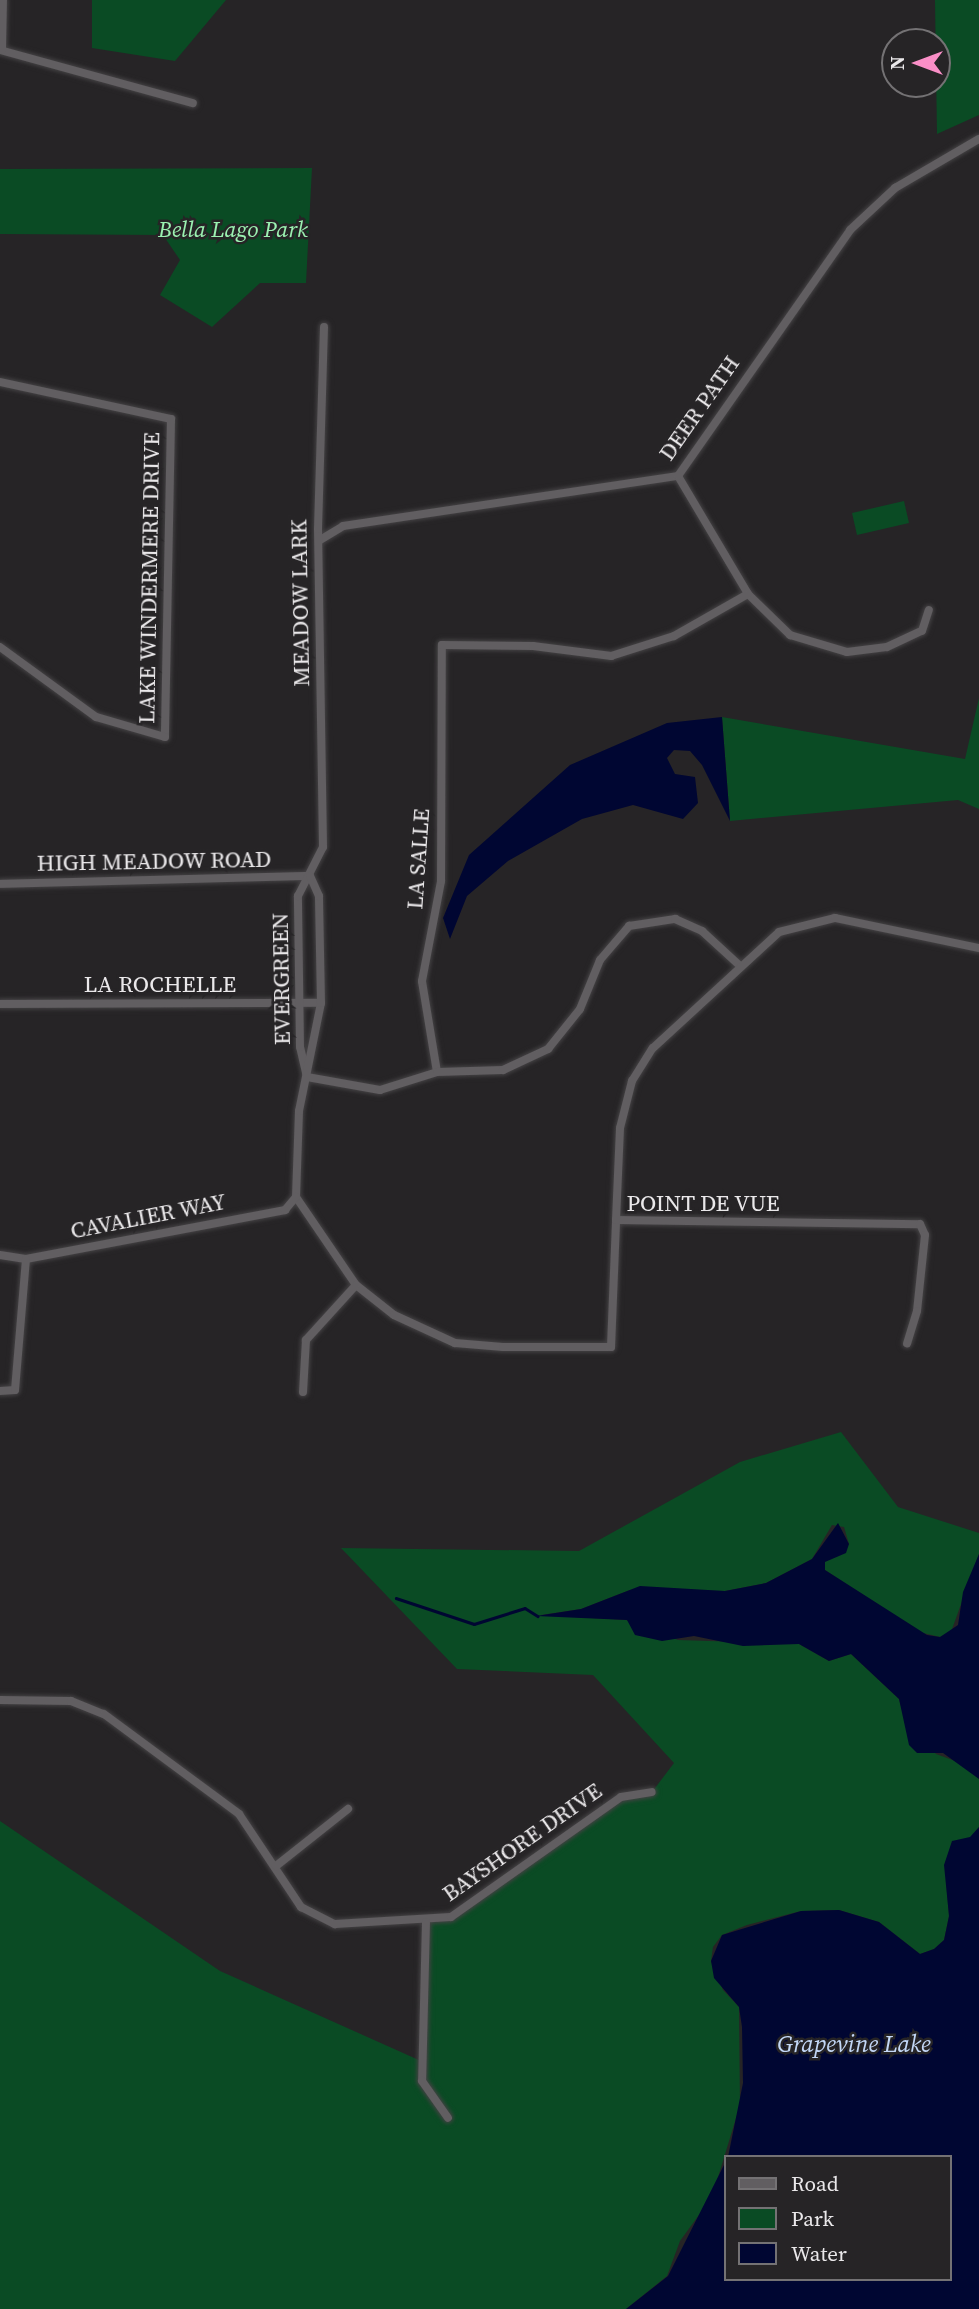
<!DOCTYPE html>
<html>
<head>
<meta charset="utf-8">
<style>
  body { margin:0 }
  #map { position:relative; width:979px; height:2309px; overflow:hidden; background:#262426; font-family:"Source Serif 4",serif }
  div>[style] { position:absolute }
  .green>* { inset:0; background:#0a4b24 }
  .water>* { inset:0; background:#000632 }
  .stream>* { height:2.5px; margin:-1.25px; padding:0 1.25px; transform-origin:1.25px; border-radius:1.25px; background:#000632 }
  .roads { filter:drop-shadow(0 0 2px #444244) drop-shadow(0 0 2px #444244) }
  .minor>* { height:8px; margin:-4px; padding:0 4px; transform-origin:4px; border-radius:4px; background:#615e61 }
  span { translate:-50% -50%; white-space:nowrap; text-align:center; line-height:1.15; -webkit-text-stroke:5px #262426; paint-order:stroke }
  .park-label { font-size:23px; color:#9bf1b1; font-style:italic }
  .street-label { font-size:23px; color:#eae8ea }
  .water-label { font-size:24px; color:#c3d7f6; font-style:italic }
  .legend { position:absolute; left:724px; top:2155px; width:228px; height:126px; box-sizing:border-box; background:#262426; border:2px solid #747274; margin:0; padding:9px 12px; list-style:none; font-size:21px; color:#eae8ea }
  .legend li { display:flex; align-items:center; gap:14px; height:35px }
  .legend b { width:35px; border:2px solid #747274 }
  .north { position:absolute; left:881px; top:28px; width:70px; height:70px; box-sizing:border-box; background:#262426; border:2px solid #747274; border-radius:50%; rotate:270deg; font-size:19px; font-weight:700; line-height:28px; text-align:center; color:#eae8ea }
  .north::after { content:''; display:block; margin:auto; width:24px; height:32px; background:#fa8fc7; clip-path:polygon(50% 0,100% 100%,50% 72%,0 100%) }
</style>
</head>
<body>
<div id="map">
  <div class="green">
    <div style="clip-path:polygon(92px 0,226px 0,175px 61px,92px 48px)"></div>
    <div style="clip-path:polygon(935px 0,979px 0,979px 115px,937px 134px)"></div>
    <div style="clip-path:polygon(312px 168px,306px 283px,260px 283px,212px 327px,160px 295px,180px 260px,163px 235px,0 234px,0 169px)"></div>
    <div style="clip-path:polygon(904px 501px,909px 523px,857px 535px,852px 513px)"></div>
    <div style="clip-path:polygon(979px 698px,979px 809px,958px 800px,730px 821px,722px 717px,965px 759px)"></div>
    <div style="clip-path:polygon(841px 1432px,898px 1507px,979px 1533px,979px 1554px,951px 1632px,940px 1637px,919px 1632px,825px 1570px,825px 1561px,849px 1544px,844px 1527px,832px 1525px,812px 1559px,766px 1583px,725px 1591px,630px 1590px,581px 1609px,541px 1615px,626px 1620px,678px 1640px,799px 1644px,829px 1661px,851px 1654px,899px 1699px,903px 1714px,936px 1754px,969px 1766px,979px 1779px,979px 1827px,946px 1880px,949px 1916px,944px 1940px,934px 1949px,920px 1954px,879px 1922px,839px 1910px,801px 1911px,747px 1925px,722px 1935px,713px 1947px,711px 1961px,723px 1990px,739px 2007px,740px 2105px,712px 2197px,680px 2241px,667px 2276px,626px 2309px,0 2309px,0 1821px,220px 1971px,421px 2061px,426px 1922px,451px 1917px,621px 1797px,652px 1792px,674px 1763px,593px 1675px,457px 1669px,341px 1548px,579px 1551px,740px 1462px)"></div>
  </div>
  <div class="water">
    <div style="clip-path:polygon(722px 717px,730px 821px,702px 765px,690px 751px,674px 750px,667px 758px,675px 774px,695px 777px,698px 803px,683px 819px,633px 805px,582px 819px,508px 861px,467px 896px,450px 939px,443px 918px,469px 855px,570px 765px,667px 723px)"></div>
    <div style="clip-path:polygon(838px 1523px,849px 1544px,846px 1553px,825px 1562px,825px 1570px,927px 1635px,940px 1637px,958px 1625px,963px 1592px,979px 1554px,979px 1779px,943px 1753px,917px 1753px,909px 1745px,899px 1699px,851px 1654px,829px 1661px,799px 1644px,743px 1646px,694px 1636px,662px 1641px,635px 1635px,627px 1620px,536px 1616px,581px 1609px,640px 1586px,725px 1591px,766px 1583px,812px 1559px)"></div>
    <div style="clip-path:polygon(979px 1827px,979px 2309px,626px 2309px,668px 2276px,725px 2163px,725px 2279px,949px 2279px,949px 2157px,728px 2157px,743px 2083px,742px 2027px,739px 2007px,714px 1978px,711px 1961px,722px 1935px,801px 1911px,839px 1910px,879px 1922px,920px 1954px,934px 1949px,944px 1940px,949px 1916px,944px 1865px,952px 1841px,970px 1837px)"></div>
  </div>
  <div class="stream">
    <div style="left:396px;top:1598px;width:82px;rotate:18.4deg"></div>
    <div style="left:474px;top:1624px;width:53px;rotate:-17.4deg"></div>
    <div style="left:525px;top:1608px;width:15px;rotate:32deg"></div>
  </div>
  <div class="roads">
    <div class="minor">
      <div style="left:0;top:50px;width:200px;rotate:15.4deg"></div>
      <div style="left:2px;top:50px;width:50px;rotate:-88.9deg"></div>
      <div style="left:0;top:382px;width:175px;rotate:12.2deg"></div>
      <div style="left:171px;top:419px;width:318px;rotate:91.1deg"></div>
      <div style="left:165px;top:737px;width:72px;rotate:-163.8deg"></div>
      <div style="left:96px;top:717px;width:119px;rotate:-143.9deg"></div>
      <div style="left:678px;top:476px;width:137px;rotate:59.3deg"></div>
      <div style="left:748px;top:594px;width:59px;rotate:44.3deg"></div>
      <div style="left:790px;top:635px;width:59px;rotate:16.6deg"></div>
      <div style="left:847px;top:652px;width:40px;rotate:-7.1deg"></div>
      <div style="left:887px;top:647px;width:38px;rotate:-25deg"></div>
      <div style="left:922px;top:631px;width:22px;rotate:-72deg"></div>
      <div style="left:320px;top:540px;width:27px;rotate:-31deg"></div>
      <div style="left:343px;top:526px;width:339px;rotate:-8.5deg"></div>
      <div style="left:678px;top:476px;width:300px;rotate:-55deg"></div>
      <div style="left:850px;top:230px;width:62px;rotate:-43deg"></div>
      <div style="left:895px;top:188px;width:97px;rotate:-30.3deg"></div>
      <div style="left:0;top:884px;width:310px;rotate:-1.5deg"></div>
      <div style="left:0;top:1004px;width:321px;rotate:-0.2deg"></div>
      <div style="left:437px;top:1072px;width:92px;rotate:-99.4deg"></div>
      <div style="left:422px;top:981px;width:102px;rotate:-79.2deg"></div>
      <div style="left:441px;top:881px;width:236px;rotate:-89.8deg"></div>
      <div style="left:442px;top:645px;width:91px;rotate:0.6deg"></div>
      <div style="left:533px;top:646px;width:79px;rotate:7.3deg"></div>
      <div style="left:611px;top:656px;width:66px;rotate:-17.6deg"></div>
      <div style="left:674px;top:636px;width:85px;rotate:-29.6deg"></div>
      <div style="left:307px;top:1077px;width:31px;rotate:-103deg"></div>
      <div style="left:300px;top:1047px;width:151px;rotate:-90.8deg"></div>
      <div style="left:298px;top:896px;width:55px;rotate:-63deg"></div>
      <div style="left:323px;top:847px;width:318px;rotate:-90.9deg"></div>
      <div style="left:318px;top:529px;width:202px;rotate:-88.3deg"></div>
      <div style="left:307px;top:1077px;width:74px;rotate:10.1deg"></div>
      <div style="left:380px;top:1090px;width:60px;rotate:-17.5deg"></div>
      <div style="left:437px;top:1072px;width:66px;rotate:-1.7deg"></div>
      <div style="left:503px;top:1070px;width:50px;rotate:-25deg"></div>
      <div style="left:548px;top:1049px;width:51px;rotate:-51.3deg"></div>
      <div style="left:580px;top:1009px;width:53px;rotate:-67.8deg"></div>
      <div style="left:600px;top:960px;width:45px;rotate:-49.5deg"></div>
      <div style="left:629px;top:926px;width:47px;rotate:-8.7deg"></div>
      <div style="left:675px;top:919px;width:30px;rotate:24deg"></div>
      <div style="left:702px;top:931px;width:49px;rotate:42.5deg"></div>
      <div style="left:296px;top:1197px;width:107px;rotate:55.7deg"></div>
      <div style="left:356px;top:1285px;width:48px;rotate:38.3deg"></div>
      <div style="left:394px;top:1315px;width:67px;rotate:24.7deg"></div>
      <div style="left:455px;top:1343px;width:48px;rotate:4.8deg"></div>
      <div style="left:503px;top:1347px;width:108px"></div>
      <div style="left:611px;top:1347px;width:127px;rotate:-87.7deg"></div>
      <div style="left:616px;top:1220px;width:304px;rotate:0.8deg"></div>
      <div style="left:920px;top:1224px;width:12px;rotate:66deg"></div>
      <div style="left:925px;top:1235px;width:76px;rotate:96deg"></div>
      <div style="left:917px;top:1311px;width:34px;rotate:107deg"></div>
      <div style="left:296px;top:1197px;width:86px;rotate:-88deg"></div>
      <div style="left:299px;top:1111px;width:110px;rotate:-78.5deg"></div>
      <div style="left:321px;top:1003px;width:107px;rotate:-91.1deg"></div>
      <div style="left:319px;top:896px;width:22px;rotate:-114deg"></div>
      <div style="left:616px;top:1220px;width:92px;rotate:-87.5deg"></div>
      <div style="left:620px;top:1128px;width:49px;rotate:-75.7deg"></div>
      <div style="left:632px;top:1081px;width:39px;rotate:-58deg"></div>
      <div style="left:653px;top:1048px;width:171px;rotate:-42.6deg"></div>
      <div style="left:779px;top:932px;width:58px;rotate:-14deg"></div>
      <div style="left:835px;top:918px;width:147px;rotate:11.8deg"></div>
      <div style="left:0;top:1255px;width:26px;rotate:9deg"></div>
      <div style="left:26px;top:1259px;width:264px;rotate:-10.7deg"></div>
      <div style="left:285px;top:1210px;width:17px;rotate:-50deg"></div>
      <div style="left:0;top:1391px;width:15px;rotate:-4deg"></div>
      <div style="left:15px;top:1390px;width:131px;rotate:-85.2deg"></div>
      <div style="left:303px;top:1392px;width:52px;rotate:-86.7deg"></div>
      <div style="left:306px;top:1340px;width:74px;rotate:-47.7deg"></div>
      <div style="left:0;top:1700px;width:71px;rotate:0.8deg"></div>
      <div style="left:71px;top:1701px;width:35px;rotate:22deg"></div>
      <div style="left:104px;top:1714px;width:168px;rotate:36.5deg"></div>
      <div style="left:239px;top:1814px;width:112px;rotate:56.3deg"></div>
      <div style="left:301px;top:1907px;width:38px;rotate:27deg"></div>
      <div style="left:335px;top:1924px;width:116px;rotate:-3.5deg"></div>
      <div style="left:451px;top:1917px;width:208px;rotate:-35.2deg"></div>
      <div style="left:621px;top:1797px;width:31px;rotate:-9deg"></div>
      <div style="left:276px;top:1866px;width:92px;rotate:-38.4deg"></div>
      <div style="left:426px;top:1922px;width:159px;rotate:91.4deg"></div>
      <div style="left:422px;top:2081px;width:45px;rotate:54.9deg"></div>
    </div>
  </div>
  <div class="park-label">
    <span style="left:233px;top:229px">Bella Lago Park</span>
  </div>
  <div class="street-label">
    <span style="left:699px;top:408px;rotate:-55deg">DEER PATH</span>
    <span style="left:149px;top:578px;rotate:-89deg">LAKE WINDERMERE DRIVE</span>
    <span style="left:300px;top:603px;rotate:-91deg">MEADOW LARK</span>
    <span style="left:418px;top:859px;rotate:-86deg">LA SALLE</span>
    <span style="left:154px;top:861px;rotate:-1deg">HIGH MEADOW ROAD</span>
    <span style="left:281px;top:979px;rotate:-91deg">EVERGREEN</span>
    <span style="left:160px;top:984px">LA ROCHELLE</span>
    <span style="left:703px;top:1203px">POINT DE VUE</span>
    <span style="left:148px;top:1216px;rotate:-11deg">CAVALIER WAY</span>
    <span style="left:522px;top:1842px;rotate:-35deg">BAYSHORE DRIVE</span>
  </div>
  <div class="water-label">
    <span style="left:854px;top:2044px">Grapevine Lake</span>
  </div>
  <ul class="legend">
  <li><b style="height:9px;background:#615e61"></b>Road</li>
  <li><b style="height:19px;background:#0a4b24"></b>Park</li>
  <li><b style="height:19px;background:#000632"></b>Water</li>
  </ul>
  <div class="north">N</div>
</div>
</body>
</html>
